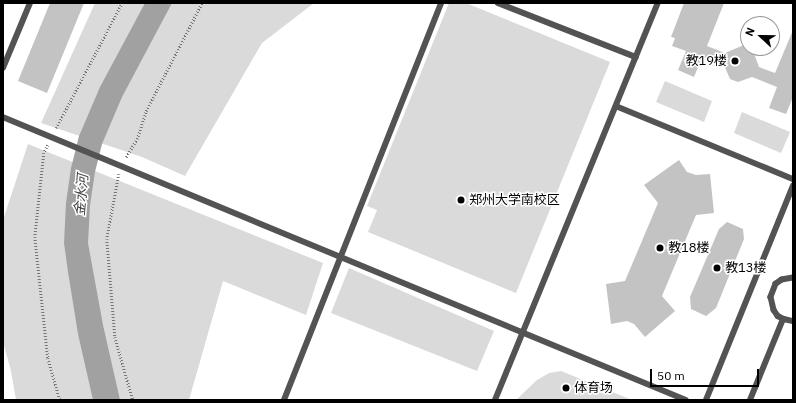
<!DOCTYPE html>
<html>
<head>
<meta charset="utf-8">
<style>
  body { margin:0 }
  #map { position:relative; width:796px; height:403px; overflow:hidden; background:#fff; font-family:"IBM Plex Sans","Noto Sans SC",sans-serif }
  div>[style] { position:absolute }
  .green>* { inset:0; background:#dadada }
  .water>* { inset:0; background:#a1a1a1 }
  .building>* { inset:0; background:#c3c3c3 }
  .path>* { height:2.5px; margin-top:-1.25px; transform-origin:0; background:repeating-linear-gradient(90deg,#757575 0 1px,transparent 0 3px) }
  .lane>* { height:5.5px; margin:-2.75px; padding:0 2.75px; transform-origin:2.75px; border-radius:2.75px; background:#535353 }
  .dots>* { width:11px; height:11px; translate:-50% -50%; box-sizing:border-box; border:2px solid #fff; border-radius:50% }
  span { translate:-50% -50%; white-space:nowrap; text-align:center; line-height:1.15; -webkit-text-stroke:3px #fff; paint-order:stroke }
  .poi-label { font-size:13px; color:#000 }
  .right { translate:-100% -50%; text-align:right }
  .left { translate:0 -50%; text-align:left }
  .water-label { font-size:14px; color:#424242; font-style:italic }
  .frame { position:absolute; inset:0; border:4px solid #000; pointer-events:none }
  .north { position:absolute; left:740px; top:16px; width:40px; height:40px; box-sizing:border-box; background:#fff; border:1px solid #999; border-radius:50%; rotate:292deg; font-size:11px; font-weight:700; line-height:16px; text-align:center; color:#000 }
  .north::after { content:''; display:block; margin:auto; width:14px; height:18px; background:#000; clip-path:polygon(50% 0,100% 100%,50% 72%,0 100%) }
  .scale { position:absolute; left:650px; top:369px; width:109px; height:18px; box-sizing:border-box; border:2px solid #000; border-top:0; padding-left:5px; font-size:12px; line-height:14px; white-space:nowrap; color:#000; -webkit-text-stroke:3px #fff; paint-order:stroke }
</style>
</head>
<body>
<div id="map">
  <div class="green">
    <div style="clip-path:polygon(95px 3px,314px 3px,262px 43px,185px 176px,142px 157px,41px 123px)"></div>
    <div style="clip-path:polygon(449px 3px,466px 3px,610px 62px,516px 293px,368px 232px,377px 210px,367px 206px)"></div>
    <div style="clip-path:polygon(665px 81px,712px 101px,704px 122px,656px 102px)"></div>
    <div style="clip-path:polygon(742px 112px,790px 132px,781px 153px,734px 133px)"></div>
    <div style="clip-path:polygon(28px 144px,323px 263px,306px 315px,223px 281px,189px 400px,16px 400px,11px 371px,3px 342px,3px 220px)"></div>
    <div style="clip-path:polygon(349px 268px,494px 331px,477px 371px,331px 313px)"></div>
    <div style="clip-path:polygon(561px 371px,632px 400px,516px 400px,537px 380px,549px 373px)"></div>
  </div>
  <div class="water">
    <div style="clip-path:polygon(145px 3px,172px 3px,122px 97px,102px 144px,95px 172px,90px 205px,88px 243px,103px 325px,120px 400px,93px 400px,78px 334px,68px 272px,64px 243px,66px 203px,71px 168px,79px 136px,100px 87px)"></div>
  </div>
  <div class="building">
    <div style="clip-path:polygon(50px 3px,84px 3px,47px 93px,18px 81px)"></div>
    <div style="clip-path:polygon(684px 3px,724px 3px,707px 46px,725px 53px,744px 45px,748px 46px,748px 48px,752px 48px,759px 67px,775px 73px,793px 30px,793px 97px,786px 114px,769px 108px,777px 87px,752px 77px,738px 82px,730px 79px,724px 65px,702px 57px,694px 77px,678px 70px,686px 51px,672px 46px,675px 38px,671px 37px)"></div>
    <div style="clip-path:polygon(679px 160px,687px 172px,696px 175px,710px 174px,714px 213px,696px 215px,662px 296px,675px 311px,645px 337px,634px 324px,627px 321px,611px 324px,606px 284px,625px 281px,658px 203px,644px 185px)"></div>
    <div style="clip-path:polygon(727px 222px,743px 229px,744px 239px,716px 308px,706px 316px,691px 309px,690px 297px,719px 229px)"></div>
  </div>
  <div class="path">
    <div style="left:56px;top:128px;width:141px;rotate:-62.2deg"></div>
    <div style="left:48px;top:145px;width:9px;rotate:117deg"></div>
    <div style="left:44px;top:153px;width:84px;rotate:96.1deg"></div>
    <div style="left:35px;top:237px;width:122px;rotate:83.9deg"></div>
    <div style="left:48px;top:358px;width:44px;rotate:74.1deg"></div>
    <div style="left:126px;top:157px;width:21px;rotate:-59deg"></div>
    <div style="left:137px;top:139px;width:29px;rotate:-72deg"></div>
    <div style="left:146px;top:111px;width:122px;rotate:-62.6deg"></div>
    <div style="left:119px;top:174px;width:66px;rotate:100.5deg"></div>
    <div style="left:107px;top:239px;width:98px;rotate:85.3deg"></div>
    <div style="left:115px;top:337px;width:66px;rotate:74.1deg"></div>
  </div>
  <div class="lane">
    <div style="left:498px;top:3px;width:148px;rotate:21.4deg"></div>
    <div style="left:3px;top:68px;width:70px;rotate:-67.4deg"></div>
    <div style="left:616px;top:106px;width:191px;rotate:22.4deg"></div>
    <div style="left:3px;top:117px;width:739px;rotate:22.51deg"></div>
    <div style="left:793px;top:278px;width:11px;rotate:170deg"></div>
    <div style="left:782px;top:280px;width:7px;rotate:146deg"></div>
    <div style="left:776px;top:284px;width:14px;rotate:111deg"></div>
    <div style="left:771px;top:297px;width:13px;rotate:77deg"></div>
    <div style="left:774px;top:310px;width:7px;rotate:56deg"></div>
    <div style="left:778px;top:316px;width:7px;rotate:27deg"></div>
    <div style="left:784px;top:319px;width:9px;rotate:13deg"></div>
    <div style="left:284px;top:400px;width:427px;rotate:-68.4deg"></div>
    <div style="left:495px;top:400px;width:429px;rotate:-67.7deg"></div>
    <div style="left:706px;top:400px;width:231px;rotate:-67.9deg"></div>
    <div style="left:750px;top:400px;width:87px;rotate:-67.8deg"></div>
  </div>
  <div class="dots">
    <div style="left:735px;top:61px;background:#000"></div>
    <div style="left:461px;top:200px;background:#000"></div>
    <div style="left:660px;top:248px;background:#000"></div>
    <div style="left:717px;top:268px;background:#000"></div>
    <div style="left:566px;top:388px;background:#000"></div>
  </div>
  <div class="poi-label">
    <span class="right" style="left:727px;top:61px">教19楼</span>
    <span class="left" style="left:469px;top:200px">郑州大学南校区</span>
    <span class="left" style="left:668px;top:248px">教18楼</span>
    <span class="left" style="left:725px;top:268px">教13楼</span>
    <span class="left" style="left:574px;top:388px">体育场</span>
  </div>
  <div class="water-label">
    <span style="left:81px;top:195px;rotate:-85deg">金水河</span>
  </div>
  <div class="frame"></div>
  <div class="north">N</div>
  <div class="scale">50 m</div>
</div>
</body>
</html>
